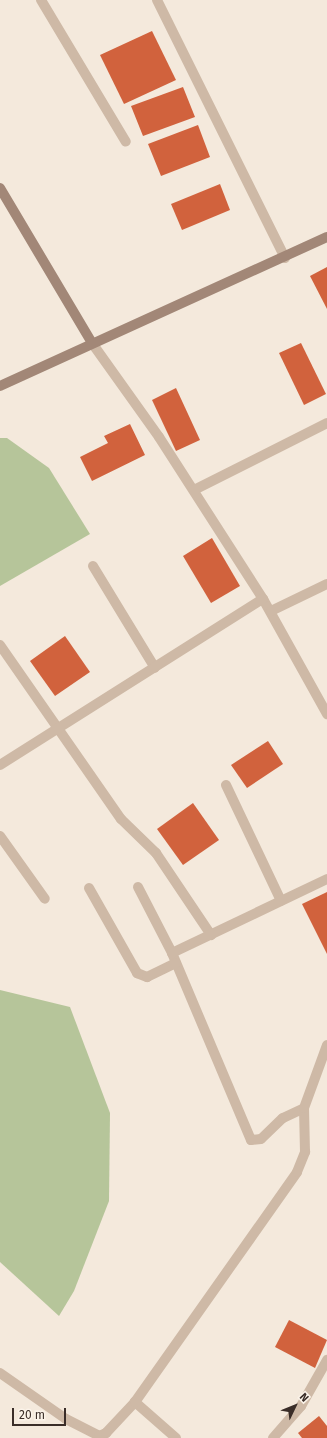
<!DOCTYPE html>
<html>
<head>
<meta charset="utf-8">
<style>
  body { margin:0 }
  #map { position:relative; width:327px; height:1438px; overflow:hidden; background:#f4e9dc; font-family:"Fira Sans",sans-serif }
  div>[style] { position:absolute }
  .green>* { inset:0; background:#b6c59a }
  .building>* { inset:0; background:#d1623d }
  .street>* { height:10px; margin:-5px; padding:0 5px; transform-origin:5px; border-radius:5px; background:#ceb9a6 }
  .secondary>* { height:10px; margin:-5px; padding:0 5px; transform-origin:5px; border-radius:5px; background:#a28777 }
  span { translate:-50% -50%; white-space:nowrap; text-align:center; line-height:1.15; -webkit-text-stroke:3.5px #fbf3e9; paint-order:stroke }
  .north { position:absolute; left:275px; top:1386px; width:40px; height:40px; -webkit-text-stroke:3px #fbf3e9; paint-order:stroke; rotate:47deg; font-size:11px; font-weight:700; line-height:16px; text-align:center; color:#3a2d28 }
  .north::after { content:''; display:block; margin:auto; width:14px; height:18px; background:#3a2d28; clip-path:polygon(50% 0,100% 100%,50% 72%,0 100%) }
  .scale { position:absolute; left:12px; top:1408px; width:54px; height:18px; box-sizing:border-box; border:2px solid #3a2d28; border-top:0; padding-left:5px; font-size:12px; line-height:14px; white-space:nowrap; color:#3a2d28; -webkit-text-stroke:3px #fbf3e9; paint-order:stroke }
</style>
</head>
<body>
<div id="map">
  <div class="green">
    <div style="clip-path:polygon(0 438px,7px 438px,49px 468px,90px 534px,0 586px)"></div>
    <div style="clip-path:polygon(0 990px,70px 1007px,110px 1113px,109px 1201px,74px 1291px,59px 1316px,0 1262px)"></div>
  </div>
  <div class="building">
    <div style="clip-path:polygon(152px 31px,176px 80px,124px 104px,100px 55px)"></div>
    <div style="clip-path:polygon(183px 87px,195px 117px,143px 136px,131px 106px)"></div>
    <div style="clip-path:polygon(198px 125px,210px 157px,161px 176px,148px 144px)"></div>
    <div style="clip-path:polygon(220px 184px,230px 210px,182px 230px,171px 204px)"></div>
    <div style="clip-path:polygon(327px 267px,327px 309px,310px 276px)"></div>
    <div style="clip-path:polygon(301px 343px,326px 394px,304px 405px,279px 353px)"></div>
    <div style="clip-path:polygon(176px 388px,200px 440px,176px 451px,152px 400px)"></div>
    <div style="clip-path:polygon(130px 424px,145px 455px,92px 481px,80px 457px,108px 443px,104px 436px)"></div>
    <div style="clip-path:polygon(212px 538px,240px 586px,211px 603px,183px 556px)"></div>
    <div style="clip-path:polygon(65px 636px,90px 672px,55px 696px,30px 661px)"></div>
    <div style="clip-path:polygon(268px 741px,283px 764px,247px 788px,231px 765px)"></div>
    <div style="clip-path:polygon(193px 803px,219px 840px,183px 865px,157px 829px)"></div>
    <div style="clip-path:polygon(327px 892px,327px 954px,302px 904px)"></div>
    <div style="clip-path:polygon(289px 1320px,327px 1340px,315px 1368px,275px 1347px)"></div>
    <div style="clip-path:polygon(319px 1416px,327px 1426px,327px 1438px,302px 1438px,298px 1433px)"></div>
  </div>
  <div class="street">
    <div style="left:41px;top:0;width:165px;rotate:59.1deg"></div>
    <div style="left:157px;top:0;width:288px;rotate:63.6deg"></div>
    <div style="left:92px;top:343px;width:115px;rotate:54.5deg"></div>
    <div style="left:159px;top:437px;width:193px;rotate:57.3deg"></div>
    <div style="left:263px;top:599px;width:132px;rotate:60.9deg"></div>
    <div style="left:194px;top:490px;width:149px;rotate:-26.7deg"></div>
    <div style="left:93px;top:566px;width:119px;rotate:58.7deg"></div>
    <div style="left:271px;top:611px;width:62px;rotate:-25.7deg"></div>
    <div style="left:0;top:645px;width:212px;rotate:55.2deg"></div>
    <div style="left:121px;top:819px;width:49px;rotate:44.2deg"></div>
    <div style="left:156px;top:853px;width:99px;rotate:56.1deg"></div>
    <div style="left:0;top:765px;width:311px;rotate:-32.3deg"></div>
    <div style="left:226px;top:785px;width:128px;rotate:64.6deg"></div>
    <div style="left:0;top:836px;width:77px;rotate:54.5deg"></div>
    <div style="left:138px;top:887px;width:74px;rotate:62.7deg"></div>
    <div style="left:172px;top:953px;width:203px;rotate:67.1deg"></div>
    <div style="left:251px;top:1140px;width:10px;rotate:-6deg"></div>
    <div style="left:261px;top:1139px;width:30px;rotate:-44deg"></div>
    <div style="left:283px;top:1118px;width:23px;rotate:-25deg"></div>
    <div style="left:89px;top:888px;width:98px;rotate:60.5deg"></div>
    <div style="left:137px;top:973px;width:11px;rotate:22deg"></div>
    <div style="left:147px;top:977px;width:32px;rotate:-26deg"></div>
    <div style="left:172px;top:953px;width:172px;rotate:-25.5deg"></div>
    <div style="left:0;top:1373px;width:80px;rotate:34.9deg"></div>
    <div style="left:66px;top:1419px;width:37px;rotate:27deg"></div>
    <div style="left:99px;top:1436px;width:8px;rotate:-23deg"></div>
    <div style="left:106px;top:1433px;width:42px;rotate:-46.9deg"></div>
    <div style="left:176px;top:1438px;width:55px;rotate:-138.7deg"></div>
    <div style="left:135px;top:1402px;width:281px;rotate:-54.8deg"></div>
    <div style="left:297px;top:1172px;width:22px;rotate:-68deg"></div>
    <div style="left:305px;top:1152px;width:44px;rotate:-91.3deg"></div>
    <div style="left:304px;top:1108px;width:67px;rotate:-69.9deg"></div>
    <div style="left:273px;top:1438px;width:43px;rotate:-48.8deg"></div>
    <div style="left:301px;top:1406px;width:53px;rotate:-60.5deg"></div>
  </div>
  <div class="secondary">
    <div style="left:0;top:188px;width:180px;rotate:59.3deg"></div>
    <div style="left:0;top:386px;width:359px;rotate:-24.5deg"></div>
  </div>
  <div class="north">N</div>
  <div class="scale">20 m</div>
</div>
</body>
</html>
